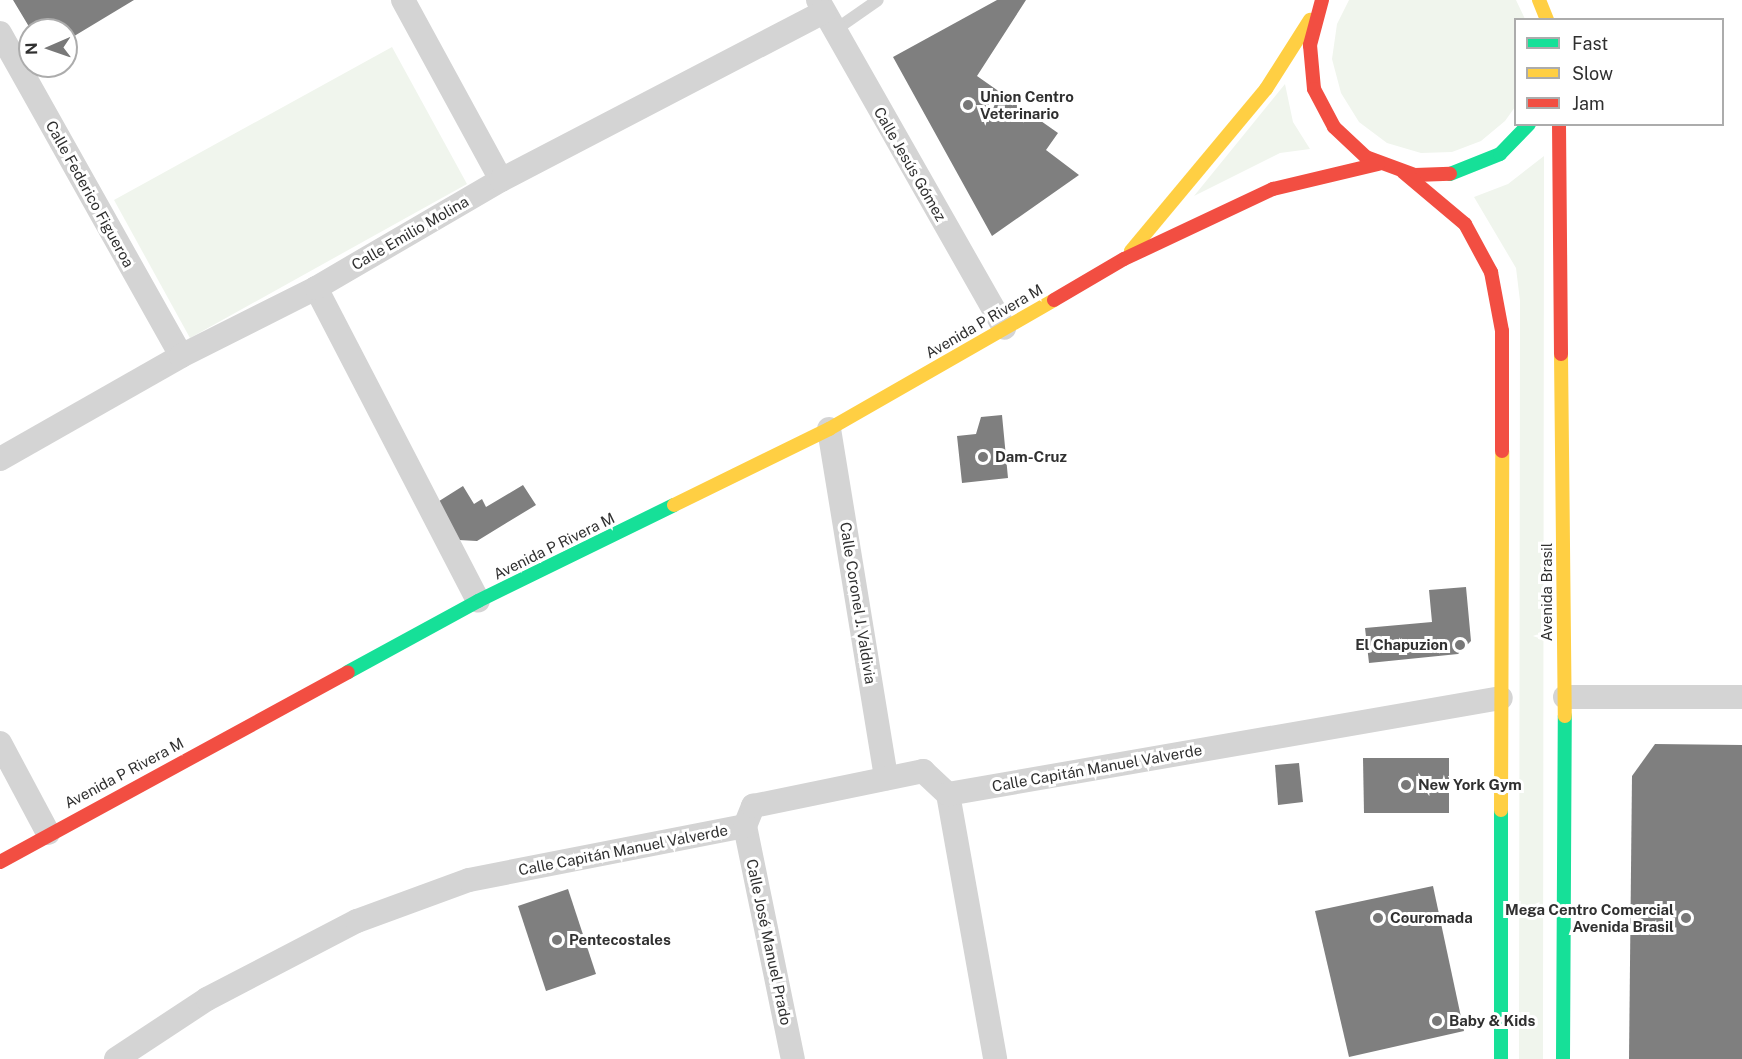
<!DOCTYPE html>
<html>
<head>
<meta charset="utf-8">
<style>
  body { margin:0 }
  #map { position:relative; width:1742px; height:1059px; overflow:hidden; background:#fff; font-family:"Public Sans",sans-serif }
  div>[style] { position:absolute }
  .green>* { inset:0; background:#f0f5ed }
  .building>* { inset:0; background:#7f7f7f }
  .lane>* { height:12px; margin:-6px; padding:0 6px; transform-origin:6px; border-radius:6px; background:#d4d4d4 }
  .street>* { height:24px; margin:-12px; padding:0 12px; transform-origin:12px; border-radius:12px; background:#d4d4d4 }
  .fast>* { height:14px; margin:-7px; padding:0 7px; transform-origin:7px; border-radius:7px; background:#16e098 }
  .slow>* { height:14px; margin:-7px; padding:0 7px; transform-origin:7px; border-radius:7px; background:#ffcf43 }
  .jam>* { height:14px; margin:-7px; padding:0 7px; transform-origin:7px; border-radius:7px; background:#f24e42 }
  .dots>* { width:16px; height:16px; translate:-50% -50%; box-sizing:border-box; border:3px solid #fff; border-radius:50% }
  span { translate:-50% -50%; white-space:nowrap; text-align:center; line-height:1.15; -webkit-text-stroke:6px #fff; paint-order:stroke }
  .poi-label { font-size:15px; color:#303030; font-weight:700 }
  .left { translate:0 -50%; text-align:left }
  .right { translate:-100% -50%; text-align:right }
  .street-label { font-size:15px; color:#303030 }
  .legend { position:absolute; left:1514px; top:18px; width:210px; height:108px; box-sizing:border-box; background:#fff; border:2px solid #acacac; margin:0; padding:8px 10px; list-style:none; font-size:18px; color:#303030 }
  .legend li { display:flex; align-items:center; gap:12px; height:30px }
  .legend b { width:30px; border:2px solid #acacac }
  .north { position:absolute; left:18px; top:18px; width:60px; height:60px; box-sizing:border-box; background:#fff; border:2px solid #acacac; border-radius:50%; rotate:268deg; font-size:16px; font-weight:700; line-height:24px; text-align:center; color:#303030 }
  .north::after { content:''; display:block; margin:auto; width:21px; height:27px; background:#787878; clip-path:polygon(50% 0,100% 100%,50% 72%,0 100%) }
</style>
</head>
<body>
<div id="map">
  <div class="green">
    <div style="clip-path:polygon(1349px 0,1516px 0,1525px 19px,1516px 20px,1515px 107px,1505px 121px,1481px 141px,1452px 152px,1421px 153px,1387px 143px,1359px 122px,1341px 93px,1332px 59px,1337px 24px)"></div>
    <div style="clip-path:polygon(392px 47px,467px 184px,190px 338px,114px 200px)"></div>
    <div style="clip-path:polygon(1285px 84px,1293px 122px,1310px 149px,1280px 153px,1194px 196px)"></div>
    <div style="clip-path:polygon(1544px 156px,1543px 1059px,1519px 1059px,1520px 301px,1516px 268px,1474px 197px,1508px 184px)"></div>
  </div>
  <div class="building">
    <div style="clip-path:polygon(13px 0,134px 0,66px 41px,66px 30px,31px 30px)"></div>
    <div style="clip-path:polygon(997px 0,1026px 0,977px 76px,1058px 133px,1046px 150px,1079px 175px,992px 236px,893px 57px)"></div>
    <div style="clip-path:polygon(1002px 415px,1008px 478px,962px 483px,957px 436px,976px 434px,981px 417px)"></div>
    <div style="clip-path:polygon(523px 485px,536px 505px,477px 541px,459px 540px,436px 503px,463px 486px,474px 504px,482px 499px,486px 507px)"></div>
    <div style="clip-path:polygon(1466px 587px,1471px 641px,1458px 654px,1369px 663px,1365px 628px,1432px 622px,1429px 590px)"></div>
    <div style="clip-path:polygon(1655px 744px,1742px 745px,1742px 1059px,1629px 1059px,1632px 776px)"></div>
    <div style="clip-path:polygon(1363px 758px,1449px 758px,1449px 813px,1364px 813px)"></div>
    <div style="clip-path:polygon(1299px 763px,1303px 802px,1278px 805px,1275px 765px)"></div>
    <div style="clip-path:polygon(1433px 886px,1464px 1031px,1349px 1057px,1315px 911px)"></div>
    <div style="clip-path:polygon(568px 889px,596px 974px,546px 991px,518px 906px)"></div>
  </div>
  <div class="lane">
    <div style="left:835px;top:30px;width:52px;rotate:-34.9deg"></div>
  </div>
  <div class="street">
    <div style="left:403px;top:0;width:205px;rotate:61.4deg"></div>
    <div style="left:818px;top:0;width:377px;rotate:60.4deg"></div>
    <div style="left:0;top:33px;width:370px;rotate:60.7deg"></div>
    <div style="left:316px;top:288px;width:352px;rotate:62.6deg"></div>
    <div style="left:829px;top:429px;width:354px;rotate:80.7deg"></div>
    <div style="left:0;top:459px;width:208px;rotate:-29.6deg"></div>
    <div style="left:181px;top:356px;width:151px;rotate:-26.7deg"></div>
    <div style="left:316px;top:288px;width:214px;rotate:-30.3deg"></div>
    <div style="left:501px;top:180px;width:364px;rotate:-27.5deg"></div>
    <div style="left:1565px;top:697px;width:177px"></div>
    <div style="left:0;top:743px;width:102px;rotate:61.9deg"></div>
    <div style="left:948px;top:794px;width:269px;rotate:79.9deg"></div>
    <div style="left:745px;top:826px;width:238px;rotate:78.4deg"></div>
    <div style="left:116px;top:1059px;width:109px;rotate:-33.4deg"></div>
    <div style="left:207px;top:999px;width:169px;rotate:-27.5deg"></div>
    <div style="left:357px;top:921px;width:119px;rotate:-20.1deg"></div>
    <div style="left:469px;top:880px;width:281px;rotate:-11.1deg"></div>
    <div style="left:745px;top:826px;width:22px;rotate:-68deg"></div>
    <div style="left:753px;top:806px;width:174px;rotate:-11.6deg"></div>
    <div style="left:923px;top:771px;width:34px;rotate:43deg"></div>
    <div style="left:948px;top:794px;width:561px;rotate:-9.85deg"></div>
  </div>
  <div class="fast">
    <div style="left:1450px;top:174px;width:54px;rotate:-21.8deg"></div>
    <div style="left:1500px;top:154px;width:42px;rotate:-46deg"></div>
    <div style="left:348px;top:672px;width:148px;rotate:-28.6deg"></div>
    <div style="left:478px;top:601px;width:218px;rotate:-26.1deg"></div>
    <div style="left:1501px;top:1059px;width:249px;rotate:-90deg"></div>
    <div style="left:1563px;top:1059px;width:343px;rotate:-89.7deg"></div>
  </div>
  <div class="slow">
    <div style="left:1539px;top:0;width:22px;rotate:68deg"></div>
    <div style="left:1131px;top:251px;width:211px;rotate:-50.2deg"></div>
    <div style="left:1266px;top:89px;width:82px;rotate:-57.5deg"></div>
    <div style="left:1561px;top:354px;width:362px;rotate:89.4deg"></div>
    <div style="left:674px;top:505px;width:173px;rotate:-26.1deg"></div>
    <div style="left:829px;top:429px;width:259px;rotate:-29.8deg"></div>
    <div style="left:1501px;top:810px;width:359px;rotate:-89.8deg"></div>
  </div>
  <div class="jam">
    <div style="left:1322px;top:0;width:47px;rotate:104.9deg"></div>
    <div style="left:1310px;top:45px;width:44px;rotate:84.8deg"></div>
    <div style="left:1314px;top:89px;width:43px;rotate:62.2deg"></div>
    <div style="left:1334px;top:127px;width:44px;rotate:43.2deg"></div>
    <div style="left:1366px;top:157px;width:52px;rotate:20.2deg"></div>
    <div style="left:1415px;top:175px;width:35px;rotate:-2deg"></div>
    <div style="left:1559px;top:124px;width:230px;rotate:89.5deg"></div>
    <div style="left:1403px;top:172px;width:81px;rotate:40deg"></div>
    <div style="left:1465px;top:224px;width:55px;rotate:61.6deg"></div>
    <div style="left:1491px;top:272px;width:60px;rotate:79.4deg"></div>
    <div style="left:1502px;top:331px;width:120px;rotate:90deg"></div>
    <div style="left:1054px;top:300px;width:81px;rotate:-30.4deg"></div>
    <div style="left:1124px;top:259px;width:165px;rotate:-25.2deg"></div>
    <div style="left:1273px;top:189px;width:108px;rotate:-13.4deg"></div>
    <div style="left:0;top:862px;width:396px;rotate:-28.6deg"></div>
  </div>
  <div class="dots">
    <div style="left:968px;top:105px;background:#787878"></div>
    <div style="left:983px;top:457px;background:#787878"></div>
    <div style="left:1460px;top:645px;background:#787878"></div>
    <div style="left:1406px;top:785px;background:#787878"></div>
    <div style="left:1378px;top:918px;background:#787878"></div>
    <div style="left:1686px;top:918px;background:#787878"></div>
    <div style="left:557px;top:940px;background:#787878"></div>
    <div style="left:1437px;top:1021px;background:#787878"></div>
  </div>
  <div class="poi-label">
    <span class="left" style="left:980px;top:105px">Union Centro<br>Veterinario</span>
    <span class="left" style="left:995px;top:457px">Dam-Cruz</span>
    <span class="right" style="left:1448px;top:645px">El Chapuzion</span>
    <span class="left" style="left:1418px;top:785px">New York Gym</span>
    <span class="right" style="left:1674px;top:918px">Mega Centro Comercial<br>Avenida Brasil</span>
    <span class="left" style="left:1390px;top:918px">Couromada</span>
    <span class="left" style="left:569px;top:940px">Pentecostales</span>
    <span class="left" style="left:1449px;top:1021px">Baby &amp; Kids</span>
  </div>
  <div class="street-label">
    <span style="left:910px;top:164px;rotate:60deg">Calle Jesús Gómez</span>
    <span style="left:90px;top:194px;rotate:61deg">Calle Federico Figueroa</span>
    <span style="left:410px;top:233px;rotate:-30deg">Calle Emilio Molina</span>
    <span style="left:984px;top:321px;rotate:-30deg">Avenida P Rivera M</span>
    <span style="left:554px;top:546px;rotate:-26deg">Avenida P Rivera M</span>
    <span style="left:1547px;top:592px;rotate:-90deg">Avenida Brasil</span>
    <span style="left:858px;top:603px;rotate:81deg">Calle Coronel J. Valdivia</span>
    <span style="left:1097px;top:768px;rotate:-10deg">Calle Capitán Manuel Valverde</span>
    <span style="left:124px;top:773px;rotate:-28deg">Avenida P Rivera M</span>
    <span style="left:623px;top:850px;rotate:-11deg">Calle Capitán Manuel Valverde</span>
    <span style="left:769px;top:942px;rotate:78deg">Calle José Manuel Prado</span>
  </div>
  <ul class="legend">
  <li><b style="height:8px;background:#16e098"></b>Fast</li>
  <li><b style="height:8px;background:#ffcf43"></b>Slow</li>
  <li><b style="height:8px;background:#f24e42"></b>Jam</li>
  </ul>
  <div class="north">N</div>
</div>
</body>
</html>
